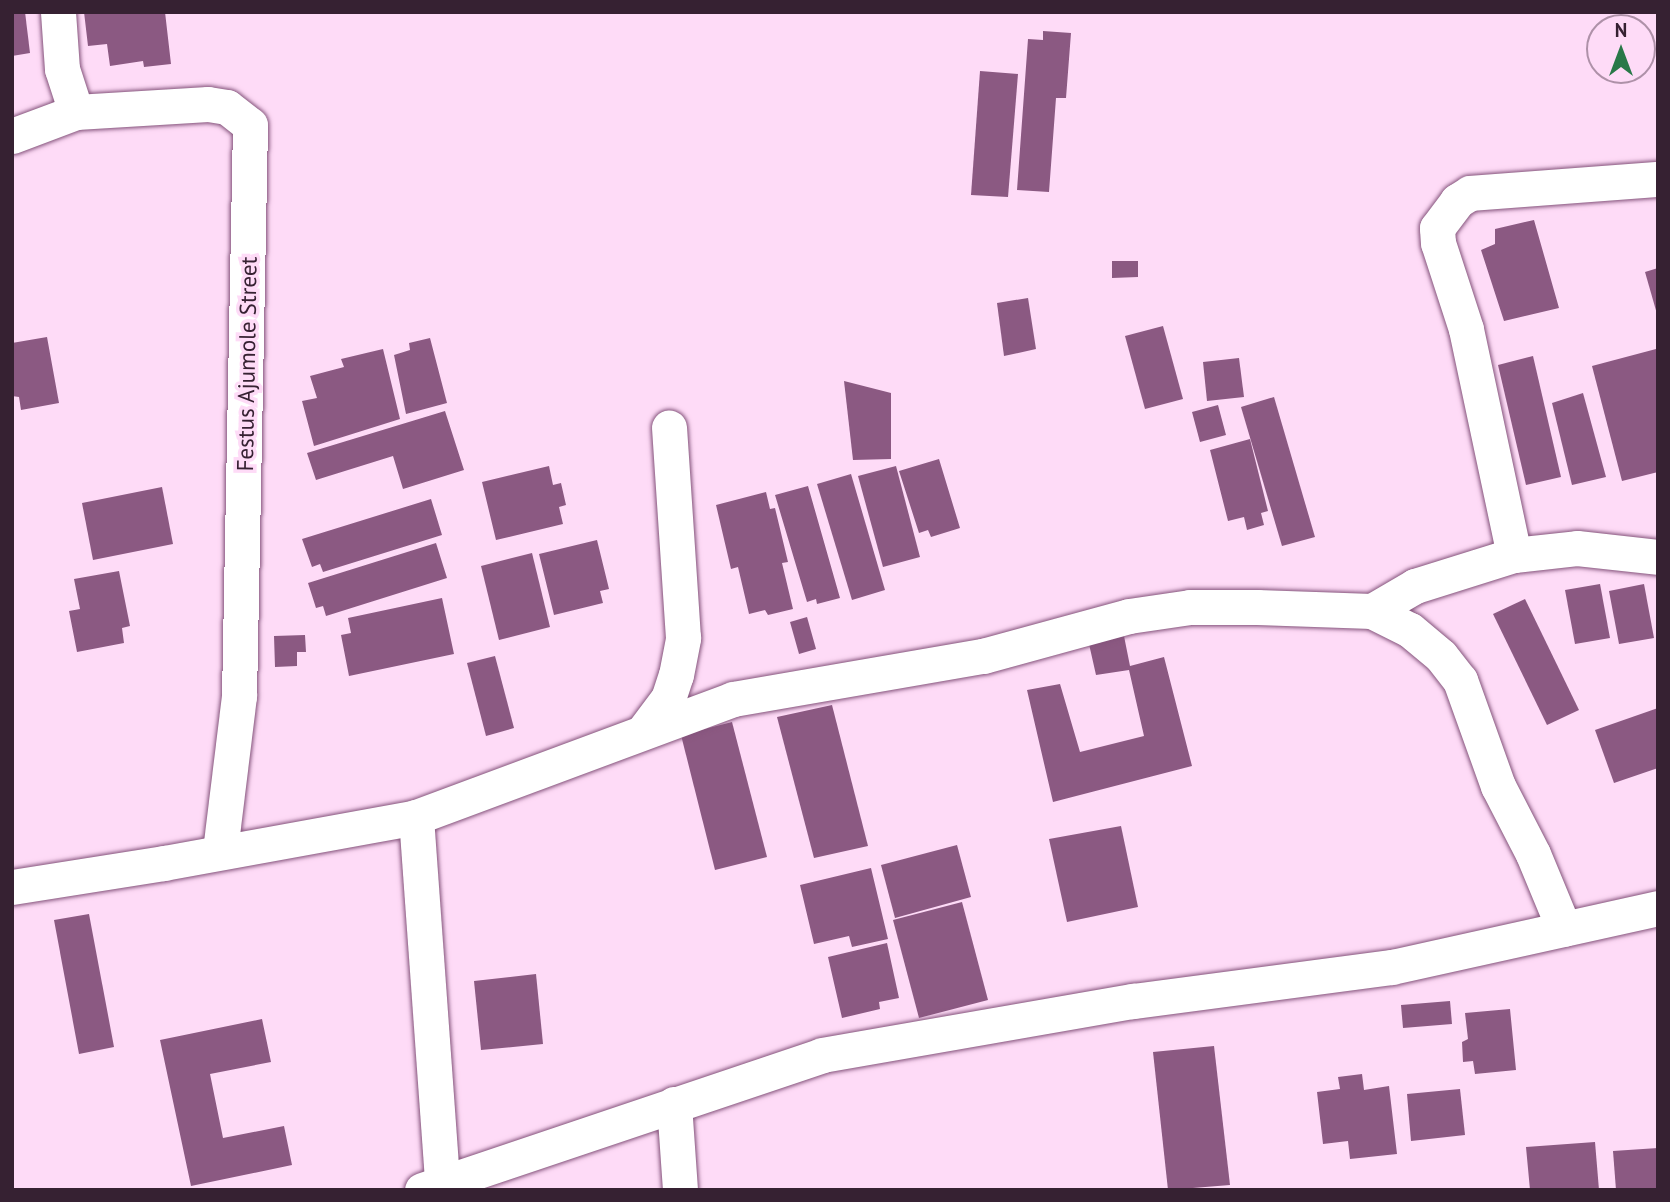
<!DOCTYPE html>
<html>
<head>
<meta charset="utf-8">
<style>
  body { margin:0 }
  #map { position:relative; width:1670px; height:1202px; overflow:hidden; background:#fedbf7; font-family:"PT Sans",sans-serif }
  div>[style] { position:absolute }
  .building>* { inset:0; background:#8b5982 }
  .roads { filter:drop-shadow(0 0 2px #84537b) drop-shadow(0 0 2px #84537b) }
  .minor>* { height:35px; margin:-17.5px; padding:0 17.5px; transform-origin:17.5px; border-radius:17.5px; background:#fff }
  span { translate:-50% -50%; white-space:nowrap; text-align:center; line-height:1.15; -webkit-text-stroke:7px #fedbf7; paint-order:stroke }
  .street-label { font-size:23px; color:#362132 }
  .frame { position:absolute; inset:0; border:14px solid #362132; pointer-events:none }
  .north { position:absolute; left:1586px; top:14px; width:70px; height:70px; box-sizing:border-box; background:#fedbf7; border:2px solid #ae91a8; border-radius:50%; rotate:0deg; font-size:19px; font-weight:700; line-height:28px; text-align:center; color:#362132 }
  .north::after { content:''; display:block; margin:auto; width:24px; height:32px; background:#297848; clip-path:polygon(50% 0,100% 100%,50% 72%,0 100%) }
</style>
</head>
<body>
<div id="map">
  <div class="building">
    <div style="clip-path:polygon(12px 12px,25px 12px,30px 53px,12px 56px)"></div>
    <div style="clip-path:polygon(84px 12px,165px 12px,171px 64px,144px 67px,143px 61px,110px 66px,107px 44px,88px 46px)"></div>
    <div style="clip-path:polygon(1043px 31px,1071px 33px,1066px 98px,1056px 98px,1049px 192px,1017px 190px,1028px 39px,1043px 40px)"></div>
    <div style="clip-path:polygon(980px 71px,1018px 74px,1008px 197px,971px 195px)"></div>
    <div style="clip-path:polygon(1534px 220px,1559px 308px,1504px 321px,1481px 250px,1495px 244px,1495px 229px)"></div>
    <div style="clip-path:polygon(1112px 261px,1138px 261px,1138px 277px,1112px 278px)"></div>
    <div style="clip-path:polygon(1658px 268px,1658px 314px,1657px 314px,1645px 272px)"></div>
    <div style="clip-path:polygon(1028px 298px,1036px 349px,1004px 356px,997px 303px)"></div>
    <div style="clip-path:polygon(1163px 326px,1183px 399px,1145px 409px,1125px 336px)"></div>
    <div style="clip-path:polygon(47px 337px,59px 403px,21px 410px,19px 397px,12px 396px,12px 343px)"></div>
    <div style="clip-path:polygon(430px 338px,447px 403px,406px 414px,394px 355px,410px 350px,409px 343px)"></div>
    <div style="clip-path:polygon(383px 349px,400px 419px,314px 446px,302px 401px,317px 398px,310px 376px,344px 367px,341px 359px)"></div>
    <div style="clip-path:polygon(1656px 349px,1658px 472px,1622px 481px,1592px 366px)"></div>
    <div style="clip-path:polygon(1533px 356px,1561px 477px,1526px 485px,1498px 365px)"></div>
    <div style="clip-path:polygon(1239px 358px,1244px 397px,1207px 401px,1203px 362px)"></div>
    <div style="clip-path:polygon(844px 381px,891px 393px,891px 459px,853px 460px)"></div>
    <div style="clip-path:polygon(1583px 393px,1606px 477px,1572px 485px,1552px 403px)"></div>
    <div style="clip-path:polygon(1274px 397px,1315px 537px,1282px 546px,1241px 407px)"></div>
    <div style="clip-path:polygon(1218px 405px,1226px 435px,1200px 442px,1192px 412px)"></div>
    <div style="clip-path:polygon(445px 411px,464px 470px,403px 489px,393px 456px,316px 480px,307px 453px)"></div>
    <div style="clip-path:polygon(1250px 439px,1268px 511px,1261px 513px,1264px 525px,1247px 530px,1244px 517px,1228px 521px,1210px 450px)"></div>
    <div style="clip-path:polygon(939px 459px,960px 528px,931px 537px,928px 530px,919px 533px,899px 471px)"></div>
    <div style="clip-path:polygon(549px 466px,553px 485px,561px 483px,566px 505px,559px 507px,563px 524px,496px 540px,482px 482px)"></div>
    <div style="clip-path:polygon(896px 466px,920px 557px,883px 567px,858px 476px)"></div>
    <div style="clip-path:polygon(851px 474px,885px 590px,852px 600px,817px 484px)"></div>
    <div style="clip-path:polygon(808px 486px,840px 598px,817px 604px,816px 599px,807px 602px,775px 495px)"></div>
    <div style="clip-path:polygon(162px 487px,173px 544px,93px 560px,82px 503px)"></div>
    <div style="clip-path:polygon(766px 492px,770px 509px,775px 508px,788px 562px,782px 563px,793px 609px,768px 615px,765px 610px,749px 614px,738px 567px,731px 569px,716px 505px)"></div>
    <div style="clip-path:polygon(431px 499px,442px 535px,323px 572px,320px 564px,312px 567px,302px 539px)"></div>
    <div style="clip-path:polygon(597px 540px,609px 589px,600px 591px,603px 603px,554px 615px,539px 554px)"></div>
    <div style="clip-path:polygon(436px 543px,447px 578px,326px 616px,323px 606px,316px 608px,308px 583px)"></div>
    <div style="clip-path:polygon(532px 553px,550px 627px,499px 640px,481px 566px)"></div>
    <div style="clip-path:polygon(119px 571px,130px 626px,122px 628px,124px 643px,77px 652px,69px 611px,80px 609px,74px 579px)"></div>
    <div style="clip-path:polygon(1600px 584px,1610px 638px,1575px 644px,1565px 590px)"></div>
    <div style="clip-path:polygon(1644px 584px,1654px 638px,1619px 644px,1609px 591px)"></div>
    <div style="clip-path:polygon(442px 598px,454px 654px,349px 676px,341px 635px,351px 633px,348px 618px)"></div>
    <div style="clip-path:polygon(1525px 599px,1579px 710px,1547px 725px,1493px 614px)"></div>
    <div style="clip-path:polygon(807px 617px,816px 649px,799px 654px,790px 622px)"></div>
    <div style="clip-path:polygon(305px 635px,306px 652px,297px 652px,297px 666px,275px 667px,274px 636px)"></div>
    <div style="clip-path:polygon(1124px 636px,1130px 666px,1164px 657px,1192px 766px,1053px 802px,1027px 690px,1060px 684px,1080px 752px,1144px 736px,1129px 670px,1096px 675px,1089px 644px)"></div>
    <div style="clip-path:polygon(495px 656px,514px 728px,486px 736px,467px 663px)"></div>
    <div style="clip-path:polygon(832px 705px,868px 846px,814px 858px,777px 717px)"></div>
    <div style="clip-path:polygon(1658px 708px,1658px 768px,1614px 783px,1595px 730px)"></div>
    <div style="clip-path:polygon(732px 722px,767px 857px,715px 870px,681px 735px)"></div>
    <div style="clip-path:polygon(1121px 826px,1138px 907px,1067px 922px,1049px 839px)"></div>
    <div style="clip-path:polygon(957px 845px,971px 897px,895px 918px,881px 865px)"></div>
    <div style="clip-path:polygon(871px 868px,888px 939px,852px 947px,849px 936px,814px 944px,800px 885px)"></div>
    <div style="clip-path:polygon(962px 902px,988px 1000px,919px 1018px,893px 920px)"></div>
    <div style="clip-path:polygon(89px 914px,114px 1047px,79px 1054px,54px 920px)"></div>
    <div style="clip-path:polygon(887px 943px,899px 998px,879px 1002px,880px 1009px,842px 1018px,828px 957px)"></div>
    <div style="clip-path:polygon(536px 974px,543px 1044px,481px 1050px,474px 981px)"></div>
    <div style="clip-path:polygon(1450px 1001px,1452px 1024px,1403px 1028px,1401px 1005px)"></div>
    <div style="clip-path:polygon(1510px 1009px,1516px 1070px,1475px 1074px,1473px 1061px,1463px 1062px,1462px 1042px,1468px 1039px,1465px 1013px)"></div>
    <div style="clip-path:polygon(262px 1019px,271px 1062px,210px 1074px,223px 1138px,284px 1126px,292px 1165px,191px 1186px,160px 1040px)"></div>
    <div style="clip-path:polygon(1214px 1046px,1230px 1185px,1168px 1190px,1153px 1052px)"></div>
    <div style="clip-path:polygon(1362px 1074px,1364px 1090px,1389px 1086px,1397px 1154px,1350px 1159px,1348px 1141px,1323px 1144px,1317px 1092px,1340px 1089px,1338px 1077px)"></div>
    <div style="clip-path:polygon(1460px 1089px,1465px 1135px,1411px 1141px,1407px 1094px)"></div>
    <div style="clip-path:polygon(1595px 1142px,1599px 1190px,1530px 1190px,1526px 1147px)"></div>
    <div style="clip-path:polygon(1658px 1148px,1658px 1190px,1616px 1190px,1613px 1151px)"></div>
  </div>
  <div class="roads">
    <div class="minor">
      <div style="left:58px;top:12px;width:57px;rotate:86deg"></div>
      <div style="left:62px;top:69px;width:45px;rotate:72deg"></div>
      <div style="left:12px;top:136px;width:68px;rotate:-20.6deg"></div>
      <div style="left:76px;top:112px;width:132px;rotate:-3.5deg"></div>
      <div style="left:208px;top:104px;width:19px;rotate:9deg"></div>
      <div style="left:227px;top:107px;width:29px;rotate:38deg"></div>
      <div style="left:250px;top:125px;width:571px;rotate:91.1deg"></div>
      <div style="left:239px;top:696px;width:156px;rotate:97deg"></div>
      <div style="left:1514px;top:555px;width:231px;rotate:-102deg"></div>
      <div style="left:1466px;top:329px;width:90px;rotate:-108deg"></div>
      <div style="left:1438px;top:243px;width:15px;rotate:-94deg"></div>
      <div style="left:1437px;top:228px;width:34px;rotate:-53deg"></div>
      <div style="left:1457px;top:201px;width:15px;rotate:-32deg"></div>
      <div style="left:1470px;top:193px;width:189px;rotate:-4.3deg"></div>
      <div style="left:1372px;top:611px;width:50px;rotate:-30.2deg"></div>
      <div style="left:1415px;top:586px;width:104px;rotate:-17.4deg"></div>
      <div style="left:1514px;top:555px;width:63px;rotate:-6.3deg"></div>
      <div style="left:1577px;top:548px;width:81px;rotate:6.3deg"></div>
      <div style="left:645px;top:729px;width:38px;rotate:-53deg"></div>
      <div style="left:668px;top:699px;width:25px;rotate:-72deg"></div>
      <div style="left:676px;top:675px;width:38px;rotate:-79deg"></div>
      <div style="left:683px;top:638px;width:211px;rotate:-93.8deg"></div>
      <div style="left:416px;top:817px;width:367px;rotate:85.9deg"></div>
      <div style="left:12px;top:887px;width:154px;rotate:-9deg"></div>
      <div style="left:164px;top:863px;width:256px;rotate:-10.3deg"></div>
      <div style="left:416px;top:817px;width:338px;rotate:-20.4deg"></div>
      <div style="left:733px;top:699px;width:254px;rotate:-9.8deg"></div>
      <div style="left:983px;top:656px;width:151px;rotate:-15.3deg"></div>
      <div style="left:1129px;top:616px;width:62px;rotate:-8.4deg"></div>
      <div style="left:1190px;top:607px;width:67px"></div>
      <div style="left:1257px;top:607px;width:115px;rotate:2deg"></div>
      <div style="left:1372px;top:611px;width:42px;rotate:26.6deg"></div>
      <div style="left:1410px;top:630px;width:40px;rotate:40deg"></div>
      <div style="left:1441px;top:656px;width:31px;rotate:52deg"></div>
      <div style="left:1460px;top:680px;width:113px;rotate:70.3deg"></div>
      <div style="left:1498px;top:786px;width:76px;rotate:62.8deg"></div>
      <div style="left:1533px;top:854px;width:81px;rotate:67.5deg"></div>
      <div style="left:674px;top:1104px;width:86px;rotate:86deg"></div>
      <div style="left:422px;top:1190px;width:422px;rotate:-18.6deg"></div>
      <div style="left:822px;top:1055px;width:316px;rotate:-9.9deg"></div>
      <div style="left:1133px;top:1001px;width:261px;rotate:-7.5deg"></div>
      <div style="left:1392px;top:967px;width:272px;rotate:-12.5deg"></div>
    </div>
  </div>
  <div class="street-label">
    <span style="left:247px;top:364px;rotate:-89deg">Festus Ajumole Street</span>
  </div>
  <div class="frame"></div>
  <div class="north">N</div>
</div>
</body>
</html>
